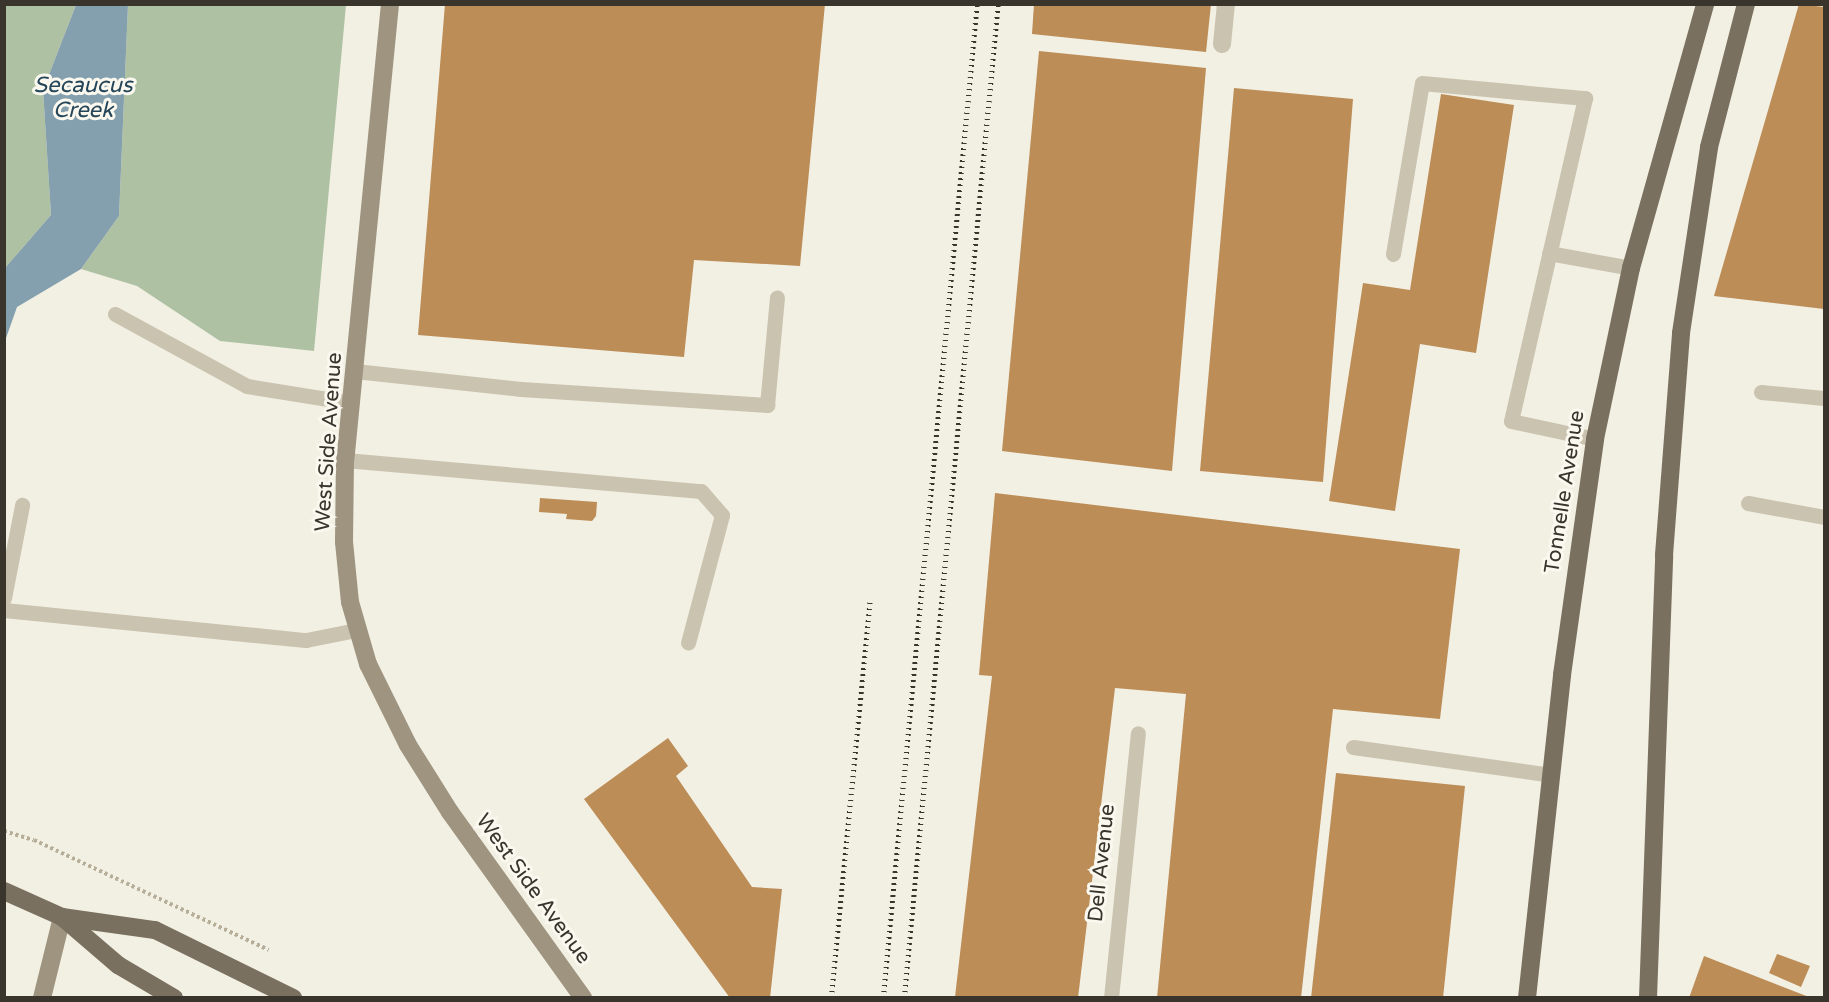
<!DOCTYPE html>
<html>
<head>
<meta charset="utf-8">
<style>
  body { margin:0 }
  #map { position:relative; width:1829px; height:1002px; overflow:hidden; background:#f2efe3; font-family:"Varela Round",sans-serif }
  div>[style] { position:absolute }
  .green>* { inset:0; background:#aec1a3 }
  .water>* { inset:0; background:#849fad }
  .building>* { inset:0; background:#bc8d57 }
  .path>* { height:4px; margin-top:-2px; transform-origin:0; background:repeating-linear-gradient(90deg,#b6ae99 0 3px,transparent 0 6px) }
  .lane>* { height:15px; margin:-7.5px; padding:0 7.5px; transform-origin:7.5px; border-radius:7.5px; background:#cac3af }
  .street>* { height:18px; margin:-9px; padding:0 9px; transform-origin:9px; border-radius:9px; background:#cac3af }
  .secondary>* { height:18px; margin:-9px; padding:0 9px; transform-origin:9px; border-radius:9px; background:#9e9480 }
  .primary>* { height:18px; margin:-9px; padding:0 9px; transform-origin:9px; border-radius:9px; background:#7a705f }
  .rail>* { height:4.5px; margin-top:-2.25px; transform-origin:0; background:repeating-linear-gradient(90deg,#39342c 0 1.5px,transparent 0 6px) }
  span { translate:-50% -50%; white-space:nowrap; text-align:center; line-height:1.15; -webkit-text-stroke:6px #faf8ef; paint-order:stroke }
  .street-label { font-size:21px; color:#39342c }
  .water-label { font-size:22px; color:#254558; font-style:italic }
  .frame { position:absolute; inset:0; border:6px solid #39342c; pointer-events:none }
</style>
</head>
<body>
<div id="map">
  <div class="green">
    <div style="clip-path:polygon(5px 5px,76px 5px,43px 90px,51px 215px,5px 268px)"></div>
    <div style="clip-path:polygon(128px 5px,346px 5px,314px 351px,220px 341px,137px 286px,81px 269px,119px 216px)"></div>
  </div>
  <div class="water">
    <div style="clip-path:polygon(76px 5px,128px 5px,119px 216px,81px 269px,17px 307px,5px 341px,5px 268px,51px 215px,43px 90px)"></div>
  </div>
  <div class="building">
    <div style="clip-path:polygon(445px 4px,825px 4px,800px 266px,694px 260px,684px 357px,418px 335px)"></div>
    <div style="clip-path:polygon(1034px 4px,1211px 4px,1206px 52px,1032px 34px)"></div>
    <div style="clip-path:polygon(1799px 4px,1824px 7px,1824px 309px,1714px 296px)"></div>
    <div style="clip-path:polygon(1039px 51px,1206px 68px,1172px 471px,1002px 451px)"></div>
    <div style="clip-path:polygon(1234px 88px,1353px 99px,1323px 482px,1200px 471px)"></div>
    <div style="clip-path:polygon(1441px 94px,1514px 105px,1476px 353px,1420px 344px,1395px 511px,1329px 501px,1363px 283px,1410px 290px)"></div>
    <div style="clip-path:polygon(995px 493px,1460px 549px,1440px 719px,1333px 709px,1301px 998px,1157px 998px,1186px 694px,1115px 688px,1078px 998px,955px 997px,992px 676px,979px 675px)"></div>
    <div style="clip-path:polygon(540px 498px,597px 502px,596px 516px,592px 521px,566px 519px,567px 514px,539px 512px)"></div>
    <div style="clip-path:polygon(668px 738px,688px 766px,676px 776px,752px 887px,782px 889px,770px 998px,730px 998px,584px 799px)"></div>
    <div style="clip-path:polygon(1336px 773px,1465px 786px,1443px 998px,1311px 998px)"></div>
    <div style="clip-path:polygon(1777px 954px,1810px 966px,1801px 987px,1769px 973px)"></div>
    <div style="clip-path:polygon(1704px 956px,1809px 997px,1809px 998px,1689px 998px)"></div>
  </div>
  <div class="path">
    <div style="left:4px;top:831px;width:31px;rotate:17deg"></div>
    <div style="left:34px;top:840px;width:259px;rotate:25.1deg"></div>
  </div>
  <div class="lane">
    <div style="left:1549px;top:253px;width:83px;rotate:10.4deg"></div>
    <div style="left:1393px;top:254px;width:173px;rotate:-80.4deg"></div>
    <div style="left:1422px;top:83px;width:164px;rotate:5.3deg"></div>
    <div style="left:1585px;top:98px;width:331px;rotate:102.9deg"></div>
    <div style="left:1511px;top:421px;width:86px;rotate:12.1deg"></div>
    <div style="left:115px;top:314px;width:150px;rotate:28.6deg"></div>
    <div style="left:247px;top:386px;width:106px;rotate:9.2deg"></div>
    <div style="left:355px;top:371px;width:167px;rotate:6.2deg"></div>
    <div style="left:521px;top:389px;width:247px;rotate:3.7deg"></div>
    <div style="left:767px;top:405px;width:108px;rotate:-84.7deg"></div>
    <div style="left:1761px;top:392px;width:63px;rotate:5.4deg"></div>
    <div style="left:345px;top:460px;width:357px;rotate:5deg"></div>
    <div style="left:701px;top:491px;width:32px;rotate:49deg"></div>
    <div style="left:722px;top:515px;width:132px;rotate:104.9deg"></div>
    <div style="left:1748px;top:503px;width:77px;rotate:10.4deg"></div>
    <div style="left:4px;top:598px;width:95px;rotate:-79deg"></div>
    <div style="left:4px;top:610px;width:303px;rotate:5.7deg"></div>
    <div style="left:306px;top:640px;width:51px;rotate:-11.3deg"></div>
    <div style="left:1353px;top:747px;width:200px;rotate:8deg"></div>
    <div style="left:1111px;top:998px;width:266px;rotate:-84.2deg"></div>
  </div>
  <div class="street">
    <div style="left:1222px;top:44px;width:40px;rotate:-84.3deg"></div>
  </div>
  <div class="secondary">
    <div style="left:390px;top:4px;width:458px;rotate:95.6deg"></div>
    <div style="left:345px;top:460px;width:82px;rotate:90.7deg"></div>
    <div style="left:344px;top:542px;width:60px;rotate:84.3deg"></div>
    <div style="left:350px;top:602px;width:65px;rotate:73.8deg"></div>
    <div style="left:368px;top:664px;width:90px;rotate:63.7deg"></div>
    <div style="left:408px;top:745px;width:79px;rotate:57.9deg"></div>
    <div style="left:450px;top:812px;width:229px;rotate:54.4deg"></div>
    <div style="left:42px;top:998px;width:83px;rotate:-76.1deg"></div>
  </div>
  <div class="primary">
    <div style="left:4px;top:891px;width:64px;rotate:24.1deg"></div>
    <div style="left:62px;top:917px;width:74px;rotate:40.6deg"></div>
    <div style="left:118px;top:965px;width:65px;rotate:30.5deg"></div>
    <div style="left:62px;top:917px;width:94px;rotate:8deg"></div>
    <div style="left:155px;top:930px;width:154px;rotate:26.2deg"></div>
    <div style="left:1527px;top:998px;width:325px;rotate:-83.8deg"></div>
    <div style="left:1562px;top:675px;width:238px;rotate:-82deg"></div>
    <div style="left:1595px;top:439px;width:175px;rotate:-78.1deg"></div>
    <div style="left:1631px;top:268px;width:274px;rotate:-74.3deg"></div>
    <div style="left:1648px;top:998px;width:443px;rotate:-87.9deg"></div>
    <div style="left:1664px;top:555px;width:223px;rotate:-85.6deg"></div>
    <div style="left:1681px;top:333px;width:188px;rotate:-81.4deg"></div>
    <div style="left:1709px;top:147px;width:148px;rotate:-75.5deg"></div>
  </div>
  <div class="rail">
    <div style="left:831px;top:998px;width:402px;rotate:-84.4deg"></div>
    <div style="left:883px;top:998px;width:998px;rotate:-84.6deg"></div>
    <div style="left:904px;top:998px;width:998px;rotate:-84.6deg"></div>
  </div>
  <div class="street-label">
    <span style="left:329px;top:442px;rotate:-86deg">West Side Avenue</span>
    <span style="left:1565px;top:492px;rotate:-81deg">Tonnelle Avenue</span>
    <span style="left:1102px;top:863px;rotate:-84deg">Dell Avenue</span>
    <span style="left:533px;top:889px;rotate:54deg">West Side Avenue</span>
  </div>
  <div class="water-label">
    <span style="left:83px;top:98px">Secaucus<br>Creek</span>
  </div>
  <div class="frame"></div>
</div>
</body>
</html>
